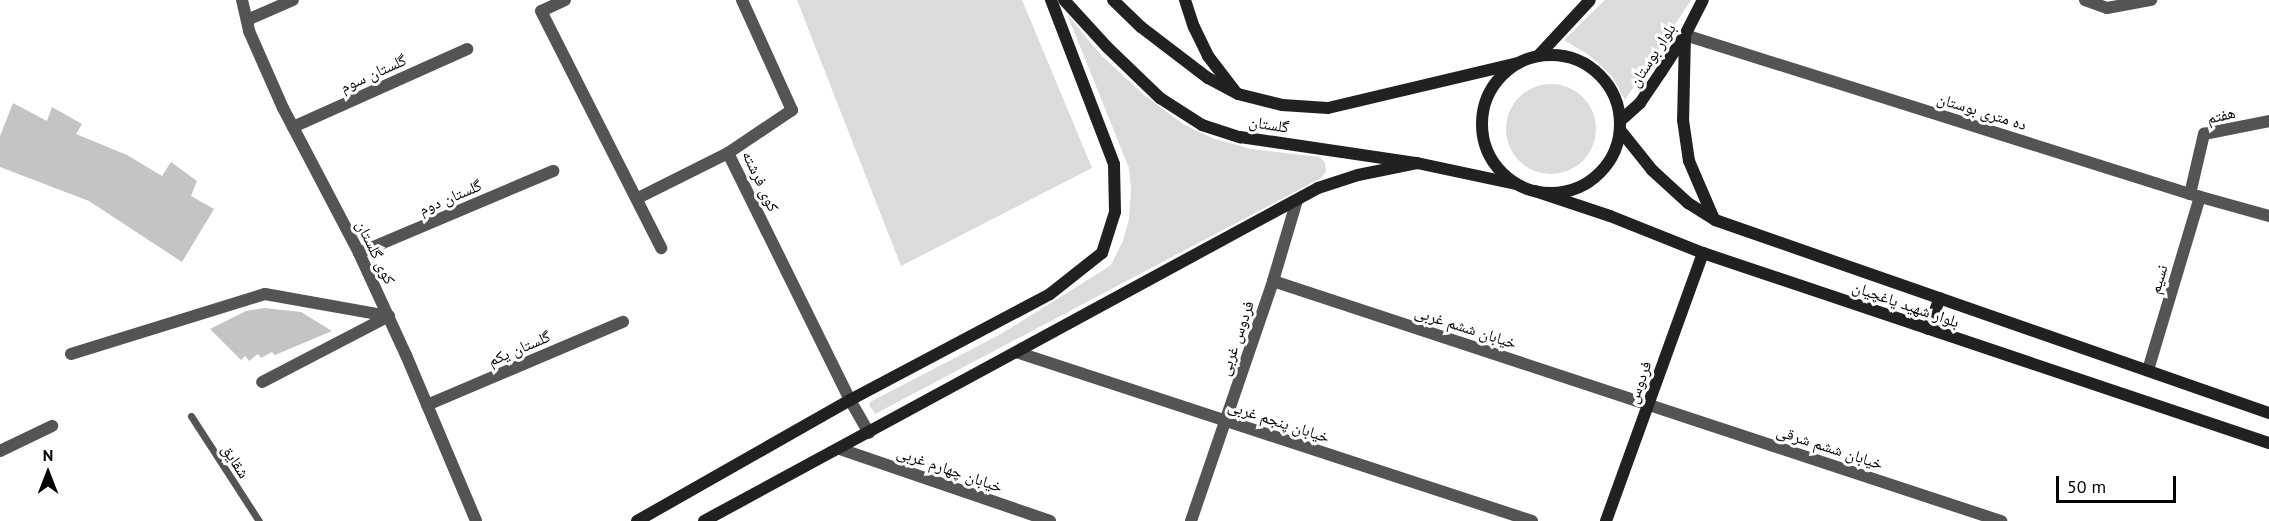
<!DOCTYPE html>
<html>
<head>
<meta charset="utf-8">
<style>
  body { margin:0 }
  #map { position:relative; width:2269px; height:521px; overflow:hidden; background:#fff; font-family:"PT Sans","Noto Naskh Arabic",sans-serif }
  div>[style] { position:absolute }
  .green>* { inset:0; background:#dbdbdb }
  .round { border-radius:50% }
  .building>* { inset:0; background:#c4c4c4 }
  .lane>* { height:7px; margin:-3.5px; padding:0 3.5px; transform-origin:3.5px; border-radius:3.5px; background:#545454 }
  .street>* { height:12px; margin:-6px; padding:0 6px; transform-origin:6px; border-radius:6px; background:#545454 }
  .secondary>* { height:12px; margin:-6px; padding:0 6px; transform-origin:6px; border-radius:6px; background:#212121 }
  .secondary>.ring { margin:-6px; padding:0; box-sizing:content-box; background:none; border:12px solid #212121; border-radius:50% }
  span { translate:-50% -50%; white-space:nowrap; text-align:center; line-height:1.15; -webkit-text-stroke:6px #fff; paint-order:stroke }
  .street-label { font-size:16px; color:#000 }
  .north { position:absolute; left:18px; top:443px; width:60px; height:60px; -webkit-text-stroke:4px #fff; paint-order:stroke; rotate:0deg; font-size:16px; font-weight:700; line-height:24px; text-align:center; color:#000 }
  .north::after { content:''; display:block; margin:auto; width:21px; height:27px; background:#000; clip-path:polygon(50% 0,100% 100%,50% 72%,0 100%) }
  .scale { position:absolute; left:2056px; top:476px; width:120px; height:27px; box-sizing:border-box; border:3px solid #000; border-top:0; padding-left:8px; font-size:18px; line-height:21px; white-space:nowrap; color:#000; -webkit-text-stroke:4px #fff; paint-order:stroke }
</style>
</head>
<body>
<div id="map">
  <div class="green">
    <div style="clip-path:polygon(797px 0,1022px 0,1092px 168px,901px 266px)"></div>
    <div style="clip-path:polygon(1605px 0,1691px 0,1625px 100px,1612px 76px,1590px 56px,1564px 40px)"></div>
    <div style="clip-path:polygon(1067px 14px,1100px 54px,1144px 95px,1183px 124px,1212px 138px,1251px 149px,1320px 157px,1325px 163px,1326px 171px,1321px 178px,875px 414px,869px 405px,870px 402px,1001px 334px,1097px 274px,1111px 265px,1123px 241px,1129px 219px,1131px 189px,1129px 168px)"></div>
    <div class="round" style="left:1506px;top:84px;width:90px;height:90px"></div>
  </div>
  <div class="building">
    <div style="clip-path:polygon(13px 103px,47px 121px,52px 107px,82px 124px,76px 134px,127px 155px,162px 176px,171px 162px,197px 181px,191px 196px,214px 209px,182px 262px,89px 201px,0 167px,0 136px)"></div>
    <div style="clip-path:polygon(264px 308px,301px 312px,332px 331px,275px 355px,272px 352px,261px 358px,258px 354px,249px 361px,245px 356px,241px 360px,210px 329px,246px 311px)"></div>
  </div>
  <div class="lane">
    <div style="left:191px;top:416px;width:125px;rotate:57.1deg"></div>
  </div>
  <div class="street">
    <div style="left:242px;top:0;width:32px;rotate:77deg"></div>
    <div style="left:249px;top:31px;width:84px;rotate:66.2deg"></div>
    <div style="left:283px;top:108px;width:164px;rotate:62.3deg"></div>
    <div style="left:359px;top:253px;width:112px;rotate:65.3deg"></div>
    <div style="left:406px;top:355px;width:180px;rotate:67.1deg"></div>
    <div style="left:565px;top:0;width:26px;rotate:155deg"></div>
    <div style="left:541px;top:11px;width:266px;rotate:63.1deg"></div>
    <div style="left:742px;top:0;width:121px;rotate:65.6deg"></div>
    <div style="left:792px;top:110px;width:77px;rotate:146.1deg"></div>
    <div style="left:728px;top:153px;width:275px;rotate:63.7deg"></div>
    <div style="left:850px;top:400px;width:38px;rotate:60deg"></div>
    <div style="left:2085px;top:0;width:23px;rotate:20deg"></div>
    <div style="left:2107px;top:8px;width:45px;rotate:-10.3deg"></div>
    <div style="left:247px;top:20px;width:50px;rotate:-23.5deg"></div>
    <div style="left:1685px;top:35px;width:529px;rotate:17.48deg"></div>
    <div style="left:2190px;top:194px;width:82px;rotate:15.6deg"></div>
    <div style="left:293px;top:127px;width:191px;rotate:-24.1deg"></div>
    <div style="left:2190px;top:194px;width:62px;rotate:-76.9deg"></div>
    <div style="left:2204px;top:134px;width:66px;rotate:-11.3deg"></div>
    <div style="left:638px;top:198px;width:101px;rotate:-26.6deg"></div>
    <div style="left:359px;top:253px;width:211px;rotate:-22.9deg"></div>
    <div style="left:1273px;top:281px;width:767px;rotate:18.25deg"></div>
    <div style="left:1016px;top:352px;width:543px;rotate:18.13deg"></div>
    <div style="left:71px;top:354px;width:203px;rotate:-17.2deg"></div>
    <div style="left:265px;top:294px;width:126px;rotate:10.1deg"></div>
    <div style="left:389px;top:316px;width:143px;rotate:152.5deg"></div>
    <div style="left:2148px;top:370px;width:181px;rotate:-73.3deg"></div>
    <div style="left:427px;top:405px;width:213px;rotate:-23deg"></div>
    <div style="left:840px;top:449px;width:222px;rotate:18.9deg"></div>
    <div style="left:0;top:451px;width:58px;rotate:-25.7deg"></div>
    <div style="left:1191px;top:521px;width:254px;rotate:-71.1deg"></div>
    <div style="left:1273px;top:281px;width:84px;rotate:-73.5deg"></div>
  </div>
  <div class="secondary">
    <div style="left:1064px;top:0;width:64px;rotate:47.5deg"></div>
    <div style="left:1107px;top:47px;width:74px;rotate:43.9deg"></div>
    <div style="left:1160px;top:98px;width:50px;rotate:32.7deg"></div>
    <div style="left:1202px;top:125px;width:40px;rotate:18deg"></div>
    <div style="left:1240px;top:137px;width:179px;rotate:8.4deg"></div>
    <div style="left:1417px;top:163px;width:101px;rotate:12deg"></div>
    <div style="left:1113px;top:0;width:39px;rotate:44deg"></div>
    <div style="left:1141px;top:27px;width:84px;rotate:37.3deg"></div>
    <div style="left:1208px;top:78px;width:34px;rotate:28deg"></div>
    <div style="left:1238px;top:94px;width:45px;rotate:14deg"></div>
    <div style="left:1282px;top:105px;width:46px;rotate:3.7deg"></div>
    <div style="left:1328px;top:108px;width:195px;rotate:-13.3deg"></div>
    <div style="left:1185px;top:0;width:28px;rotate:72deg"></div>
    <div style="left:1194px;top:27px;width:32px;rotate:64deg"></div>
    <div style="left:1208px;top:56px;width:44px;rotate:52.4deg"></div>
    <div style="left:1685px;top:35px;width:85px;rotate:91.3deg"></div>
    <div style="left:1683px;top:120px;width:41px;rotate:81.7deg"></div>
    <div style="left:1689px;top:161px;width:63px;rotate:66.7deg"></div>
    <div class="ring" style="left:1482px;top:55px;width:126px;height:126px"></div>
    <div style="left:1538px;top:56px;width:76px;rotate:-47.1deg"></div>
    <div style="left:1620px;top:121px;width:27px;rotate:-42deg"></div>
    <div style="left:1640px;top:103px;width:37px;rotate:-56deg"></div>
    <div style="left:1661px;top:72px;width:44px;rotate:-57deg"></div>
    <div style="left:1685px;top:35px;width:39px;rotate:-63deg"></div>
    <div style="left:1620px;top:130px;width:51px;rotate:51.3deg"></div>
    <div style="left:1652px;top:170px;width:49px;rotate:42.5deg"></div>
    <div style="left:1688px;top:203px;width:32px;rotate:32deg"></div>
    <div style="left:1715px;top:220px;width:587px;rotate:19.21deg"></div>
    <div style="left:1535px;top:191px;width:79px;rotate:18.4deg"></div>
    <div style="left:1610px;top:216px;width:100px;rotate:21.7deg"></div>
    <div style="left:1703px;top:253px;width:597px;rotate:18.56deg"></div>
    <div style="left:1928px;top:329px;width:33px;rotate:-69deg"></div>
    <div style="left:637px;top:521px;width:245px;rotate:-29.6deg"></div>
    <div style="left:850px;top:400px;width:226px;rotate:-27.9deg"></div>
    <div style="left:1050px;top:294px;width:66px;rotate:-38.3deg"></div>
    <div style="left:1102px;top:253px;width:43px;rotate:-72.4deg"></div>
    <div style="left:1115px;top:212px;width:48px;rotate:-91.2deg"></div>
    <div style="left:1114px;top:164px;width:176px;rotate:-111deg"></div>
    <div style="left:704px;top:521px;width:698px;rotate:-28.47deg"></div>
    <div style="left:1318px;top:188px;width:42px;rotate:-18deg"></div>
    <div style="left:1358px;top:175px;width:60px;rotate:-11.5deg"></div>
    <div style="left:1606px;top:521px;width:285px;rotate:-70.1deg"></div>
  </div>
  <div class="street-label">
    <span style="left:1652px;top:55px;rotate:-57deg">بلوار بوستان</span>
    <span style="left:373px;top:73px;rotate:-24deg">گلستان سوم</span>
    <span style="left:1982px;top:111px;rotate:17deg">ده متری بوستان</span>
    <span style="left:2221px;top:115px;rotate:-14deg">هفتم</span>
    <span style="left:1269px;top:124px;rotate:9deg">گلستان</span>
    <span style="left:761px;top:181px;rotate:65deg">کوی فرشته</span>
    <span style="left:450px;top:197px;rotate:-23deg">گلستان دوم</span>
    <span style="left:376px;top:252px;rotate:64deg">کوی گلستان</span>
    <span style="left:2158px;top:279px;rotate:-73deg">نسیم</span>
    <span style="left:1906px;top:304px;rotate:19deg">بلوار شهید یاغچیان</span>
    <span style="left:1466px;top:327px;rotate:18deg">خیابان ششم غربی</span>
    <span style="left:1236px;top:338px;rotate:-71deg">فردوس غربی</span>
    <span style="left:519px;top:348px;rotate:-23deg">گلستان یکم</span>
    <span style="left:1639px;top:382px;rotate:-70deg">فردوس</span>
    <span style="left:1279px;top:421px;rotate:18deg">خیابان پنجم غربی</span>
    <span style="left:1830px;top:447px;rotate:18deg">خیابان ششم شرقی</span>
    <span style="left:236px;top:461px;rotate:57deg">شقایق</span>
    <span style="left:950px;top:469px;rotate:19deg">خیابان چهارم غربی</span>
  </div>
  <div class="north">N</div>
  <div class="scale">50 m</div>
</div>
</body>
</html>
